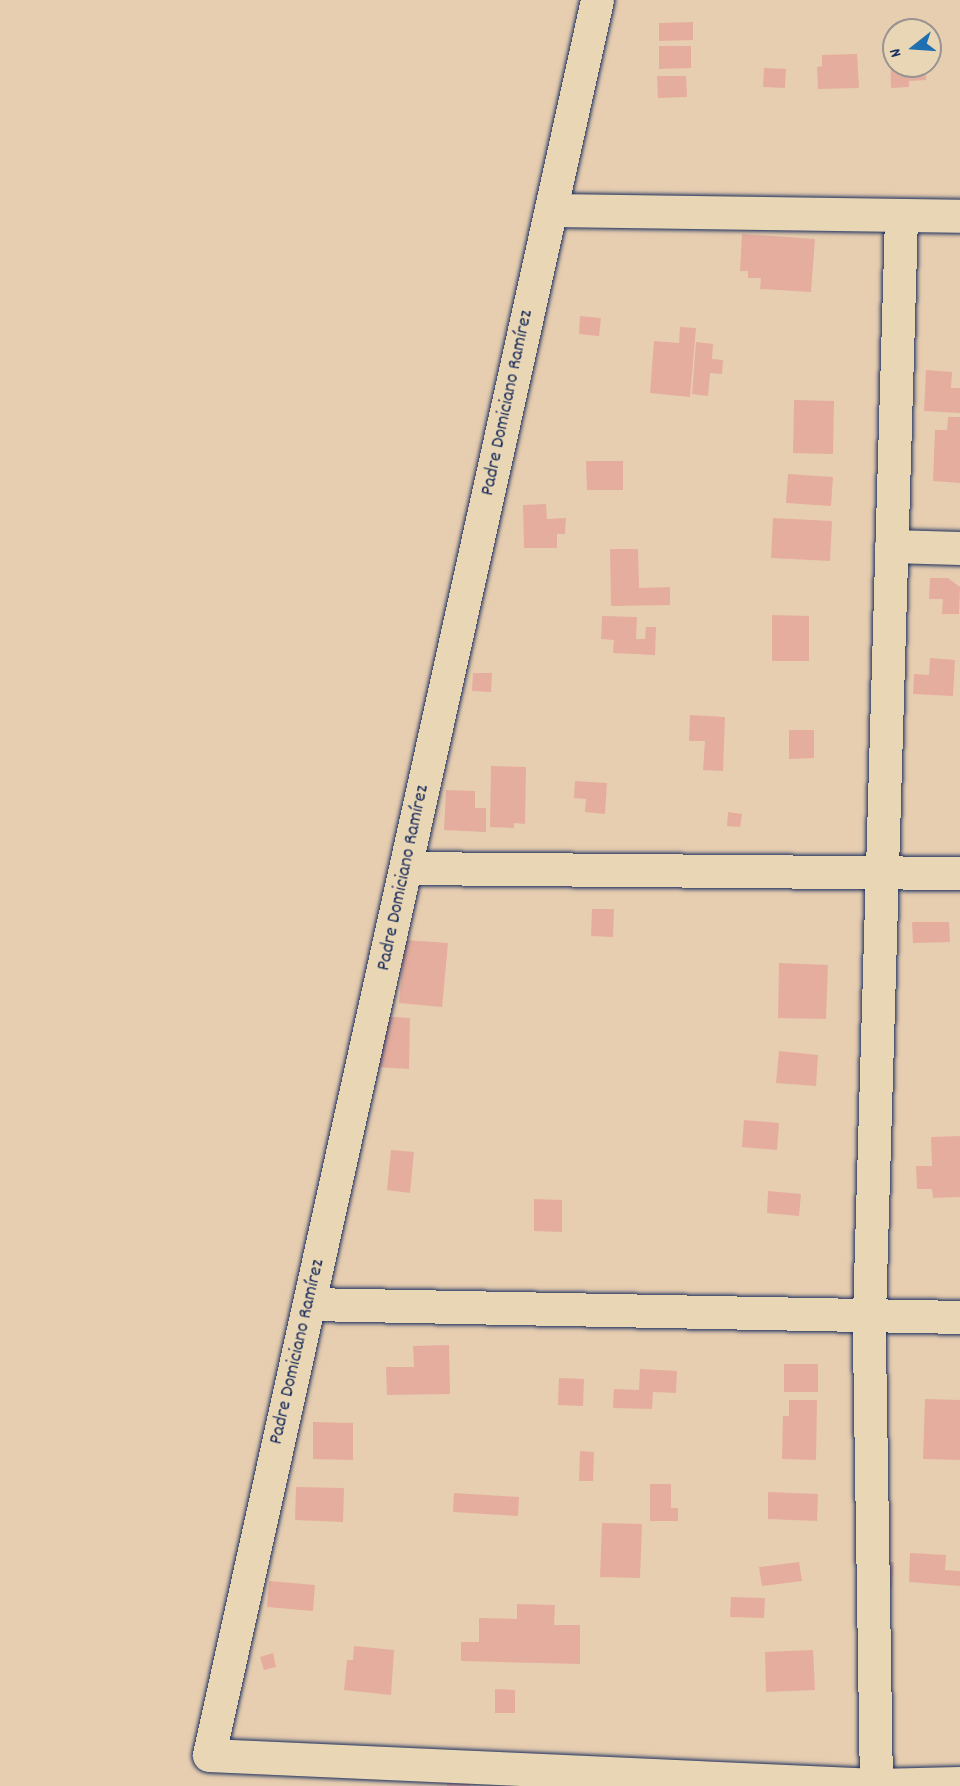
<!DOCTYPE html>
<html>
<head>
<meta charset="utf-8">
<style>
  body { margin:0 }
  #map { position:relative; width:960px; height:1786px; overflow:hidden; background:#e8ceb0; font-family:Dekko,sans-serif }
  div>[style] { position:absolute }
  .building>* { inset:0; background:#e5ad9e }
  .roads { filter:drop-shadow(0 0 2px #1b2f5e) drop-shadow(0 0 2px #1b2f5e) }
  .minor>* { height:33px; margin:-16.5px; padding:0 16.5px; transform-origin:16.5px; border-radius:16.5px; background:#e9d6b4 }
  span { translate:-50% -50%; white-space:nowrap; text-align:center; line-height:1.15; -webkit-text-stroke:6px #e9d6b4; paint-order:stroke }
  .street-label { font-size:20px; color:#1b2f5e }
  .north { position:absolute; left:882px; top:18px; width:60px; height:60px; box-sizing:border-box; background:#e9d6b4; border:2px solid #979392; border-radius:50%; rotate:253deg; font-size:16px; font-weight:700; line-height:24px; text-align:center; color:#1b2f5e }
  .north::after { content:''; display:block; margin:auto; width:21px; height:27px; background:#1f6fb2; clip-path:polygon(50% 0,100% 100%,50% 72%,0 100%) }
</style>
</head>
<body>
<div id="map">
  <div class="building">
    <div style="clip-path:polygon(693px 22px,693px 40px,659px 41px,659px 23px)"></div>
    <div style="clip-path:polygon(890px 38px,894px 38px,894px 66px,926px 66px,926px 80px,909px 81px,909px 87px,891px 88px)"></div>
    <div style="clip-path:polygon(659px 46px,691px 46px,691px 68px,659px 69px)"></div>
    <div style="clip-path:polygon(857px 54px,859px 88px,818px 89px,817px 67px,822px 66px,822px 55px)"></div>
    <div style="clip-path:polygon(764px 68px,786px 69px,785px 88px,763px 87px)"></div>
    <div style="clip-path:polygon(657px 76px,686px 76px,687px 97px,658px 98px)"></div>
    <div style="clip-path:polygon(742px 234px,815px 239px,811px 292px,760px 289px,761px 278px,748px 278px,748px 271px,740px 271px)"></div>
    <div style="clip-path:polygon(580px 316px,601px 318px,599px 336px,579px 334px)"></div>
    <div style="clip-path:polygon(680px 327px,696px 328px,690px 397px,650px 393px,654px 341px,679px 343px)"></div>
    <div style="clip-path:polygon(696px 342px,713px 344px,712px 359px,723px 360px,722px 374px,710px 373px,708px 396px,692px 394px)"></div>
    <div style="clip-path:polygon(926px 370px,952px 372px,951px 388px,960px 388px,960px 413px,924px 411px)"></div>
    <div style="clip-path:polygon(794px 400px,834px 401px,833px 454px,793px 453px)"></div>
    <div style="clip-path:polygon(948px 417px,960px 417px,960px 483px,933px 481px,935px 430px,947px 430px)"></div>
    <div style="clip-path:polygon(586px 461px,623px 461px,623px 490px,587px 490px)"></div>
    <div style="clip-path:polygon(788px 474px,833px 477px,831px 506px,786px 503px)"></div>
    <div style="clip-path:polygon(546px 504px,547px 519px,566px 518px,565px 534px,557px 534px,557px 548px,524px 548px,523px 505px)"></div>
    <div style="clip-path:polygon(773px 518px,832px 521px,830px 561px,771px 558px)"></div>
    <div style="clip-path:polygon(610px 549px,638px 549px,639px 588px,670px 587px,670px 605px,611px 606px)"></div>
    <div style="clip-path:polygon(930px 578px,948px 578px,960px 587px,959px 614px,942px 614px,943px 599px,929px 599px)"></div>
    <div style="clip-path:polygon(772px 615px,809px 616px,809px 661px,772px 661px)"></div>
    <div style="clip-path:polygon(602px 616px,637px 617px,636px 639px,645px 639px,646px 627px,656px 627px,655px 655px,613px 653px,614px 640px,601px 639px)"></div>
    <div style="clip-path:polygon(930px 658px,955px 660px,953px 696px,913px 694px,914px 674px,929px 675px)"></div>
    <div style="clip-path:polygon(473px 673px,492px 673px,491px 692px,472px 691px)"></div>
    <div style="clip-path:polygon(690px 715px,725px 717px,723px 771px,703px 770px,705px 741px,689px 741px)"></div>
    <div style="clip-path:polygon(789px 730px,814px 730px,814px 758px,789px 759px)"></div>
    <div style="clip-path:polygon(491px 766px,526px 767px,525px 824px,514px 823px,514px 828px,490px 827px)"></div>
    <div style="clip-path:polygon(575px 781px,607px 783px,605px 814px,585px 812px,586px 799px,574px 798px)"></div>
    <div style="clip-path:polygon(446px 790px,475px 791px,475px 808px,486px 808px,486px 832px,444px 830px)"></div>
    <div style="clip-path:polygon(728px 812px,742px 814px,740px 827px,727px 826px)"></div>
    <div style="clip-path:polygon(592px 909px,614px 909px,613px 937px,591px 936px)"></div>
    <div style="clip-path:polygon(912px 922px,949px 922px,950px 942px,913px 943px)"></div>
    <div style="clip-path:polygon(405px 940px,448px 943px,442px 1007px,399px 1003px)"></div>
    <div style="clip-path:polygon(779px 963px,828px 965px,826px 1019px,778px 1018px)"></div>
    <div style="clip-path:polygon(378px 1016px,410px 1018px,409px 1069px,376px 1067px)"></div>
    <div style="clip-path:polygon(779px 1051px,818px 1055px,816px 1086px,776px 1083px)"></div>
    <div style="clip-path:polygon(744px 1120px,779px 1123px,777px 1150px,742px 1147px)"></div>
    <div style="clip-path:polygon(960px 1136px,960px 1197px,933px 1198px,932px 1189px,917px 1189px,916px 1166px,932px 1166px,931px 1137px)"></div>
    <div style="clip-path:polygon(391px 1150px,414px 1152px,410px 1193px,387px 1190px)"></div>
    <div style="clip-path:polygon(768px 1191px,801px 1194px,799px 1216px,767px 1213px)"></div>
    <div style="clip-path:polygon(534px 1199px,562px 1200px,562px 1232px,534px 1231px)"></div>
    <div style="clip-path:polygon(449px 1345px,450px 1394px,387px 1395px,386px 1367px,414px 1367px,413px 1346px)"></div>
    <div style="clip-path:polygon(784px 1364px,818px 1364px,818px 1392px,784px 1392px)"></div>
    <div style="clip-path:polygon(640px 1369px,677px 1371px,676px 1393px,653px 1392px,652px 1409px,613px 1408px,614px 1389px,639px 1390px)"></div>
    <div style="clip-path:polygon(559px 1378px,584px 1379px,583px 1406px,558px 1405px)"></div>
    <div style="clip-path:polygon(925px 1399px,960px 1400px,960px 1460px,923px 1459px)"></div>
    <div style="clip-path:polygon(789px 1400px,817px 1400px,816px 1460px,782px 1459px,783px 1416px,789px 1416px)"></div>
    <div style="clip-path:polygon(313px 1422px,353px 1423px,353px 1460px,313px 1459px)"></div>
    <div style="clip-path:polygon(580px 1451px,594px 1452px,593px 1481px,579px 1481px)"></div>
    <div style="clip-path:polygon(650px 1484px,671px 1484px,671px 1508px,678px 1508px,678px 1521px,650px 1521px)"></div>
    <div style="clip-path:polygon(296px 1487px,344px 1488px,343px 1522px,295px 1520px)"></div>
    <div style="clip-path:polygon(768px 1492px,818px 1494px,817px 1521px,768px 1519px)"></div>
    <div style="clip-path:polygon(454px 1493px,519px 1497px,518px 1516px,453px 1512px)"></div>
    <div style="clip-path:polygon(602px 1523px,642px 1524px,640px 1578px,600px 1577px)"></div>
    <div style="clip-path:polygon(910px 1553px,946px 1555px,945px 1570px,960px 1571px,960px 1586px,909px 1582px)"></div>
    <div style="clip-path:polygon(879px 1561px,894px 1562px,892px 1589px,877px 1589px)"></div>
    <div style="clip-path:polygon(799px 1562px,802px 1581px,762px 1586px,759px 1567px)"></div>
    <div style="clip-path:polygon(269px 1581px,315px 1585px,313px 1611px,267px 1607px)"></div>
    <div style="clip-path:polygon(731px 1597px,765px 1598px,764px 1618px,730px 1617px)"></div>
    <div style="clip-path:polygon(517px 1604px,555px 1605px,554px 1625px,580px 1625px,580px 1664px,461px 1661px,461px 1642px,479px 1642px,479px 1618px,517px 1619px)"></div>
    <div style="clip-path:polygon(354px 1646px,394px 1650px,391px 1695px,344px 1690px,347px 1660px,353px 1660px)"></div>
    <div style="clip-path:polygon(813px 1650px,815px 1690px,766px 1692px,765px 1652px)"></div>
    <div style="clip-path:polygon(273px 1653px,276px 1667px,264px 1670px,260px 1657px)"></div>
    <div style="clip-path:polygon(495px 1689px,515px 1690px,515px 1713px,495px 1713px)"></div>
    <div style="clip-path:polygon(447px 1781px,470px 1782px,470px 1786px,447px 1786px)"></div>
  </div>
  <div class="roads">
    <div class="minor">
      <div style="left:597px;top:0;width:1797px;rotate:102.47deg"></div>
      <div style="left:209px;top:1755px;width:668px;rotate:2.58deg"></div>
      <div style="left:876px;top:1785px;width:84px;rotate:-1.4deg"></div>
      <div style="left:551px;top:210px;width:409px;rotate:0.8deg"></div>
      <div style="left:891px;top:546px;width:69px;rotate:1.7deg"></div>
      <div style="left:406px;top:868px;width:554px;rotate:0.52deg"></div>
      <div style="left:309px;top:1304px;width:651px;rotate:1.14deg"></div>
      <div style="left:876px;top:1786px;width:471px;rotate:-90.9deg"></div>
      <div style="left:869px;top:1315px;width:1100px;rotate:-88.33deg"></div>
    </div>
  </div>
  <div class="street-label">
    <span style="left:508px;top:403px;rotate:-78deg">Padre Domiciano Ramírez</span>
    <span style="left:404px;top:878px;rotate:-78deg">Padre Domiciano Ramírez</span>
    <span style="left:298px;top:1352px;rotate:-77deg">Padre Domiciano Ramírez</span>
  </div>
  <div class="north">N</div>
</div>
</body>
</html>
